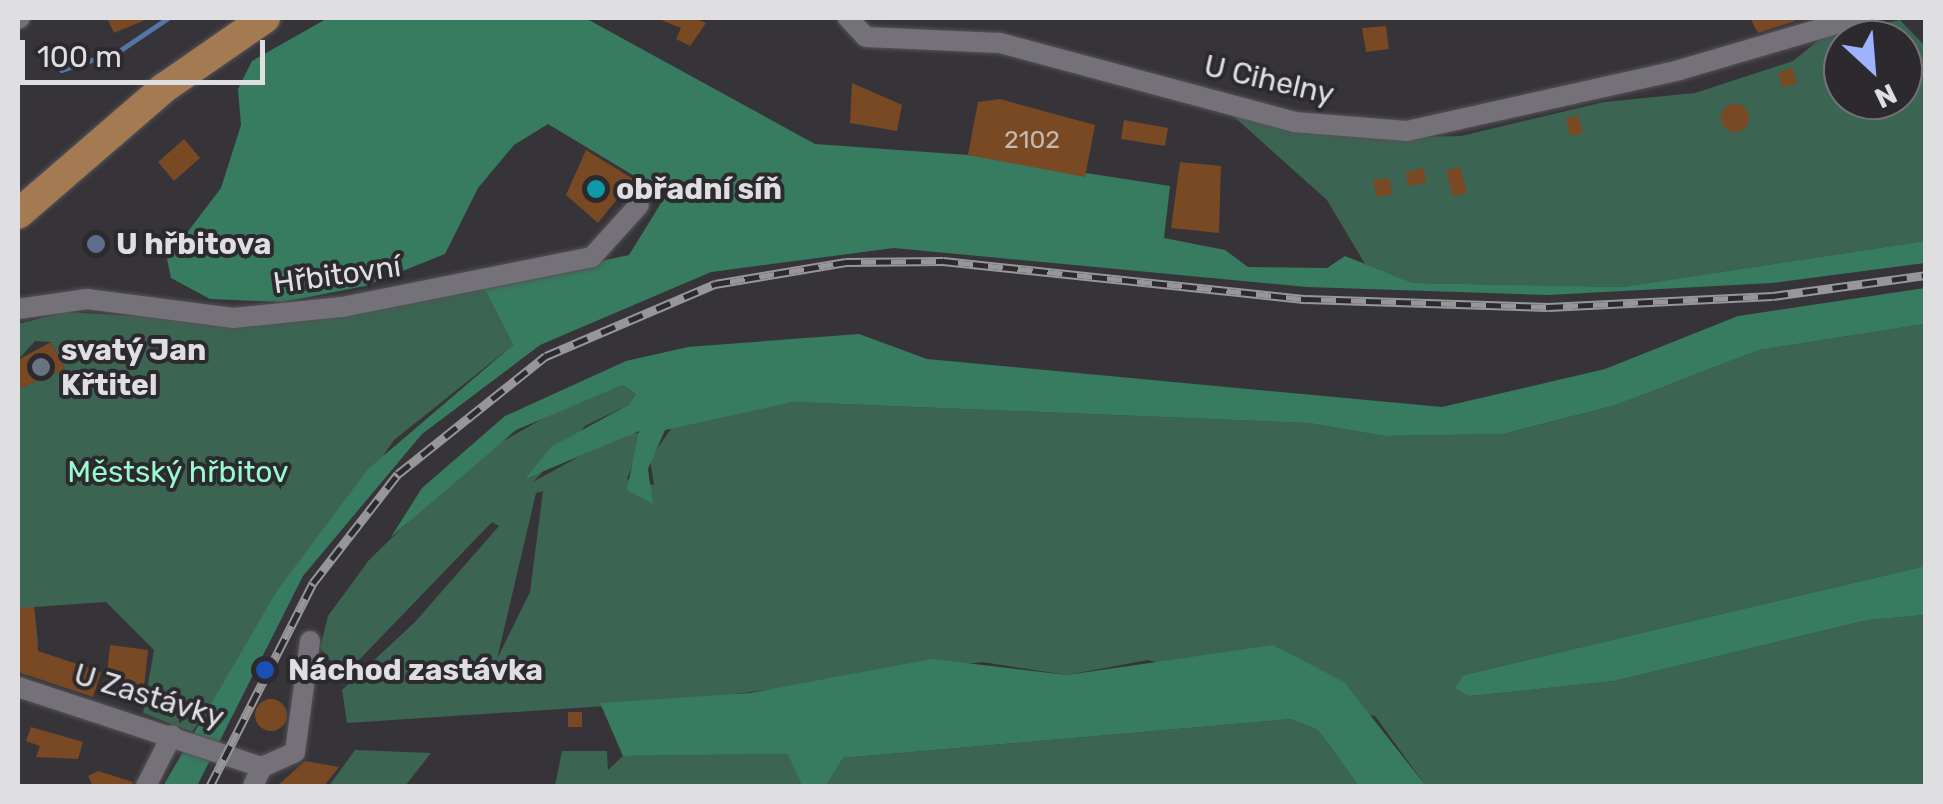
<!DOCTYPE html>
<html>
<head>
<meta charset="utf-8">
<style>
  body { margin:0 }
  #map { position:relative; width:1943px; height:804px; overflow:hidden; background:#363439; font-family:Rubik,sans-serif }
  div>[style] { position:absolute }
  .green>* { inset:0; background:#3b6552 }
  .forest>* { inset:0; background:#377c60 }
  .stream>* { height:5px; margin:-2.5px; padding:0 2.5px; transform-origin:2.5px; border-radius:2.5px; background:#5476a5 }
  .building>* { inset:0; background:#784923 }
  .round { border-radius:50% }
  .roads { filter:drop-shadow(0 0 2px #545257) drop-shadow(0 0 2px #545257) }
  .street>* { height:20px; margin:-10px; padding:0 10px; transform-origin:10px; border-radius:10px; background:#747278 }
  .primary>* { height:30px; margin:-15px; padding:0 15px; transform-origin:15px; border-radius:15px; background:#a37a52 }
  .rail>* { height:9px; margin-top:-4.5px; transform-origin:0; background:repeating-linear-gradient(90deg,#2c2a2f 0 15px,#979699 0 30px); box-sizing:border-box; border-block:2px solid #979699 }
  .dots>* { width:28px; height:28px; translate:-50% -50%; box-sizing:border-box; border:5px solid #2c2a2f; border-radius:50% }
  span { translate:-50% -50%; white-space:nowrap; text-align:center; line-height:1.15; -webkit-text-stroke:8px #2c2a2f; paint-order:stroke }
  .number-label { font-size:25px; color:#c5b9b2 }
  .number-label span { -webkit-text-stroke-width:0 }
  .street-label { font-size:30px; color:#dfdee1 }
  .poi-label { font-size:30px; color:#dfdee1; font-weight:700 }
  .left { translate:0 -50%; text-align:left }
  .park-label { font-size:30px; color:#98fbd0 }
  .frame { position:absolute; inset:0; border:20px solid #dfdee1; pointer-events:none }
  .north { position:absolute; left:1823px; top:20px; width:100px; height:100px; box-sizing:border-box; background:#2c2a2f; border:2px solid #747276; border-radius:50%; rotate:154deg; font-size:28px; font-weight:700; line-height:40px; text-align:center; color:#dfdee1 }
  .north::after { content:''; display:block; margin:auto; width:35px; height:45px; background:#9fb3fd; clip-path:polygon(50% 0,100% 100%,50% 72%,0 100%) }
  .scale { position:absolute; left:20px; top:40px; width:245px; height:45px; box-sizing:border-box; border:5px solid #dfdee1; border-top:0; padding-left:12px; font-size:30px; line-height:35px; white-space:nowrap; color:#dfdee1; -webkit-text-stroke:8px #2c2a2f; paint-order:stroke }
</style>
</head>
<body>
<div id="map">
  <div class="green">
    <div style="clip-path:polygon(evenodd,1900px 20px,1925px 46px,1925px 241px,1622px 287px,1413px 283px,1365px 264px,1327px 200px,1231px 114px,1380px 138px,1461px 136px,1604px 102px,1695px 93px,1793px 61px,1825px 35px,1900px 20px,1843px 40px,1903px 40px,1903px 100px,1843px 100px,1843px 40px)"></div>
    <div style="clip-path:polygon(483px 286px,513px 345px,394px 440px,192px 732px,143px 713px,154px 650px,106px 602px,34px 607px,38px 643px,27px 675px,18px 672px,18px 389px,65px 369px,51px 342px,35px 341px,18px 360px,18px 324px,65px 312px,262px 323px)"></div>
    <div style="clip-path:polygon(evenodd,1925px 324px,1925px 566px,1464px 675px,1470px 696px,1614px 681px,1868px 620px,1925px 615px,1925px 786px,1426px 786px,1375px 716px,1148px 660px,1067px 675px,982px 662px,682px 701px,347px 723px,342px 690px,415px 622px,499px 526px,492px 522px,356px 663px,335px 666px,320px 648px,328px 616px,369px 560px,475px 457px,574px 401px,622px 385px,636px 394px,628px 405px,585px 426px,533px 482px,627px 430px,644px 435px,627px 479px,654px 485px,650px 459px,675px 423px,793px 402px,1309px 423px,1385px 436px,1503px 434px,1616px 405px,1759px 350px,1925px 324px,543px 491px,530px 592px,497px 659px,536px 493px,543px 491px)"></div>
    <div style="clip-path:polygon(1291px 719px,1318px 730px,1359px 786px,826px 786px,843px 758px)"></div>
    <div style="clip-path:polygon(355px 750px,356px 750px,431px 753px,405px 786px,329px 786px)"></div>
    <div style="clip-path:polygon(562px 751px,607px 751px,608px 770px,623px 756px,789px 754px,802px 786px,555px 786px)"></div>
  </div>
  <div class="forest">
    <div style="clip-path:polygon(328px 18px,587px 19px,815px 144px,968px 155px,1170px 186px,1164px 238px,1225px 250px,1248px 267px,1327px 268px,1345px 256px,1413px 283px,1622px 287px,1925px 241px,1925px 263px,1772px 283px,1548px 295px,1307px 287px,894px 248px,711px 272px,540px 345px,422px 434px,303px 576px,197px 786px,163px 786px,277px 591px,368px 469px,513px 345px,483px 286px,629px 255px,666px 195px,548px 124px,514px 145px,478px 188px,445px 254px,365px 286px,283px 302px,210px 299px,171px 278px,167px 259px,221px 188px,241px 125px,238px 89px,252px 61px)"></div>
    <div style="clip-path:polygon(1925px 288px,1925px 324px,1759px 350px,1616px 405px,1503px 434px,1385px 436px,1309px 423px,793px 402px,665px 430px,648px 469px,653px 504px,627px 490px,639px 431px,525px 479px,551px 447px,628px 405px,636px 394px,622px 385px,516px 430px,391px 537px,422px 488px,505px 416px,626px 361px,688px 347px,859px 334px,927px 359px,1442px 407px,1605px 369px,1738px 316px)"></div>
    <div style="clip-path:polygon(1925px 566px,1925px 615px,1868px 620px,1614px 681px,1470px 696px,1455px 688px,1464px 675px)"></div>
    <div style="clip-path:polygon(1273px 645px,1344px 682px,1426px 786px,1359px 786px,1318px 730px,1291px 719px,843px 758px,826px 786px,802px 786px,788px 754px,623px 756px,600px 703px,750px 693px,932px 659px,1067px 675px)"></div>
  </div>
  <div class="stream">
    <div style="left:61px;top:70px;width:61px;rotate:-18.1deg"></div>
    <div style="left:119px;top:51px;width:59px;rotate:-34deg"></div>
  </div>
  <div class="building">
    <div style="clip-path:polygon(107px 18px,150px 18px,114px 33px)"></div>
    <div style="clip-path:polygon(656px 18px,694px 18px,706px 23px,690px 46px,676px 39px,681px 28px)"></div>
    <div style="clip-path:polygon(1750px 18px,1794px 18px,1795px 21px,1758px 33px)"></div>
    <div style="clip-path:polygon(1386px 26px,1389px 49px,1366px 52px,1362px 28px)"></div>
    <div style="clip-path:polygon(1792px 68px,1797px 83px,1783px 88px,1778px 73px)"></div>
    <div style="clip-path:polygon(852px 83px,902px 105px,897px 131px,850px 123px)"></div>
    <div style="clip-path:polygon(1000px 99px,1095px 125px,1085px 177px,968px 155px,978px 102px)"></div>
    <div class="round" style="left:1721px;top:104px;width:28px;height:28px"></div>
    <div style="clip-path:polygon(1578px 115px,1583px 133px,1570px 136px,1566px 118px)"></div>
    <div style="clip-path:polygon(1124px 120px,1168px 128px,1165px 146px,1121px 139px)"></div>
    <div style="clip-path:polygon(184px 139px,200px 158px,174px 181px,158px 162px)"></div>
    <div style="clip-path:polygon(586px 150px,633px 179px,598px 223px,566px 195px)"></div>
    <div style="clip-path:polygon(1180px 162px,1221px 166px,1219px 233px,1171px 228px)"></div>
    <div style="clip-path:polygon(1460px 167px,1467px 193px,1453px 196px,1446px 171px)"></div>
    <div style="clip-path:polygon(1424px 168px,1426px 183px,1408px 186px,1406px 172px)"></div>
    <div style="clip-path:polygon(1389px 178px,1392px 194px,1376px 197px,1373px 180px)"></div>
    <div style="clip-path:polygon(51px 342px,65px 369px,18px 389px,18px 360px)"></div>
    <div style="clip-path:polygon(34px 607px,38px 651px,101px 672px,93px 697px,18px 672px,18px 608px)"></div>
    <div style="clip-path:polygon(110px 645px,148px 650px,144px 687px,106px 683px)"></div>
    <div class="round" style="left:255px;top:699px;width:32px;height:32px"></div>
    <div style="clip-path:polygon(568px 712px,582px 712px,582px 727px,568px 727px)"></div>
    <div style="clip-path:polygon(31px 727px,83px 742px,78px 759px,36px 757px,40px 746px,26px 741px)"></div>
    <div style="clip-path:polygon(305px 761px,339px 767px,324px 786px,277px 786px)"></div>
    <div style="clip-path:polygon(98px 771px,133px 782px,132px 786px,93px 786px,88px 776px)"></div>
  </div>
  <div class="roads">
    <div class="street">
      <div style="left:848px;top:18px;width:26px;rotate:47deg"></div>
      <div style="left:866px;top:37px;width:134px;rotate:2.6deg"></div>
      <div style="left:1000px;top:43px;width:304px;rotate:15deg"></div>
      <div style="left:1294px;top:122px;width:113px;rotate:4.6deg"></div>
      <div style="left:1407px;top:131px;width:279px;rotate:-12.6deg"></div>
      <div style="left:1679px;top:70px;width:185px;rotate:-16.3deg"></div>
      <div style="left:18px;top:19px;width:2px;rotate:-27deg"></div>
      <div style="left:18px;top:309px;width:70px;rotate:-8.2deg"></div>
      <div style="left:87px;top:299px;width:147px;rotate:7.4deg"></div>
      <div style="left:233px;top:318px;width:110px;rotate:-5.8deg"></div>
      <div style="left:342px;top:307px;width:255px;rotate:-11.3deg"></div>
      <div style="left:592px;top:257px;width:70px;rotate:-47.9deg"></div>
      <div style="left:18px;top:687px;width:257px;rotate:18.2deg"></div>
      <div style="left:146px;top:786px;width:57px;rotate:-63deg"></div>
      <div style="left:253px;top:786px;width:21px;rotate:-65deg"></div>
      <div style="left:262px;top:767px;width:36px;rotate:-24deg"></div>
      <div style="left:295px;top:752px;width:112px;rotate:-82.3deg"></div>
    </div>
    <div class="primary">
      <div style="left:18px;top:214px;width:193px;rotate:-40.8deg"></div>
      <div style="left:164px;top:88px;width:123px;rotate:-34.7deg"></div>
    </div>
  </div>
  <div class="rail">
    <div style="left:210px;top:786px;width:228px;rotate:-63.1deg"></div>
    <div style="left:313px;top:583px;width:138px;rotate:-52.1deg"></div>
    <div style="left:398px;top:474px;width:189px;rotate:-38.6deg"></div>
    <div style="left:546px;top:356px;width:184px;rotate:-23.1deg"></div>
    <div style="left:715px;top:284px;width:133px;rotate:-9.5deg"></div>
    <div style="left:846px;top:262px;width:97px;rotate:-0.6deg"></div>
    <div style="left:943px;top:261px;width:365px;rotate:6deg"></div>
    <div style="left:1306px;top:299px;width:242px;rotate:1.9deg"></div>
    <div style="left:1548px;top:307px;width:225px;rotate:-2.8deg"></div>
    <div style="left:1773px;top:296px;width:154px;rotate:-7.8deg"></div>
  </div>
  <div class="dots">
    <div style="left:596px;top:189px;background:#0f9aa8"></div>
    <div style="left:96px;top:244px;background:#5c6f8a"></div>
    <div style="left:41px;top:367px;background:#6b7280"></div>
    <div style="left:265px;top:670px;background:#1a4fb4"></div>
  </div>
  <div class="number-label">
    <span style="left:1032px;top:140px">2102</span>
  </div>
  <div class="street-label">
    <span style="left:1269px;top:80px;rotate:13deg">U Cihelny</span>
    <span style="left:337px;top:275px;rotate:-8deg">Hřbitovní</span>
    <span style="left:149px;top:696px;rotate:17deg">U Zastávky</span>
  </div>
  <div class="poi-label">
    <span class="left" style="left:616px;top:189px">obřadní síň</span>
    <span class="left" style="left:116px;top:244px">U hřbitova</span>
    <span class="left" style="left:61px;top:367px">svatý Jan<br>Křtitel</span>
    <span class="left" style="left:288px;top:670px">Náchod zastávka</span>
  </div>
  <div class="park-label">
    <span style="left:178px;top:472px">Městský hřbitov</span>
  </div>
  <div class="frame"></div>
  <div class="north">N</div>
  <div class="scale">100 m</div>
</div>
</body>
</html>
